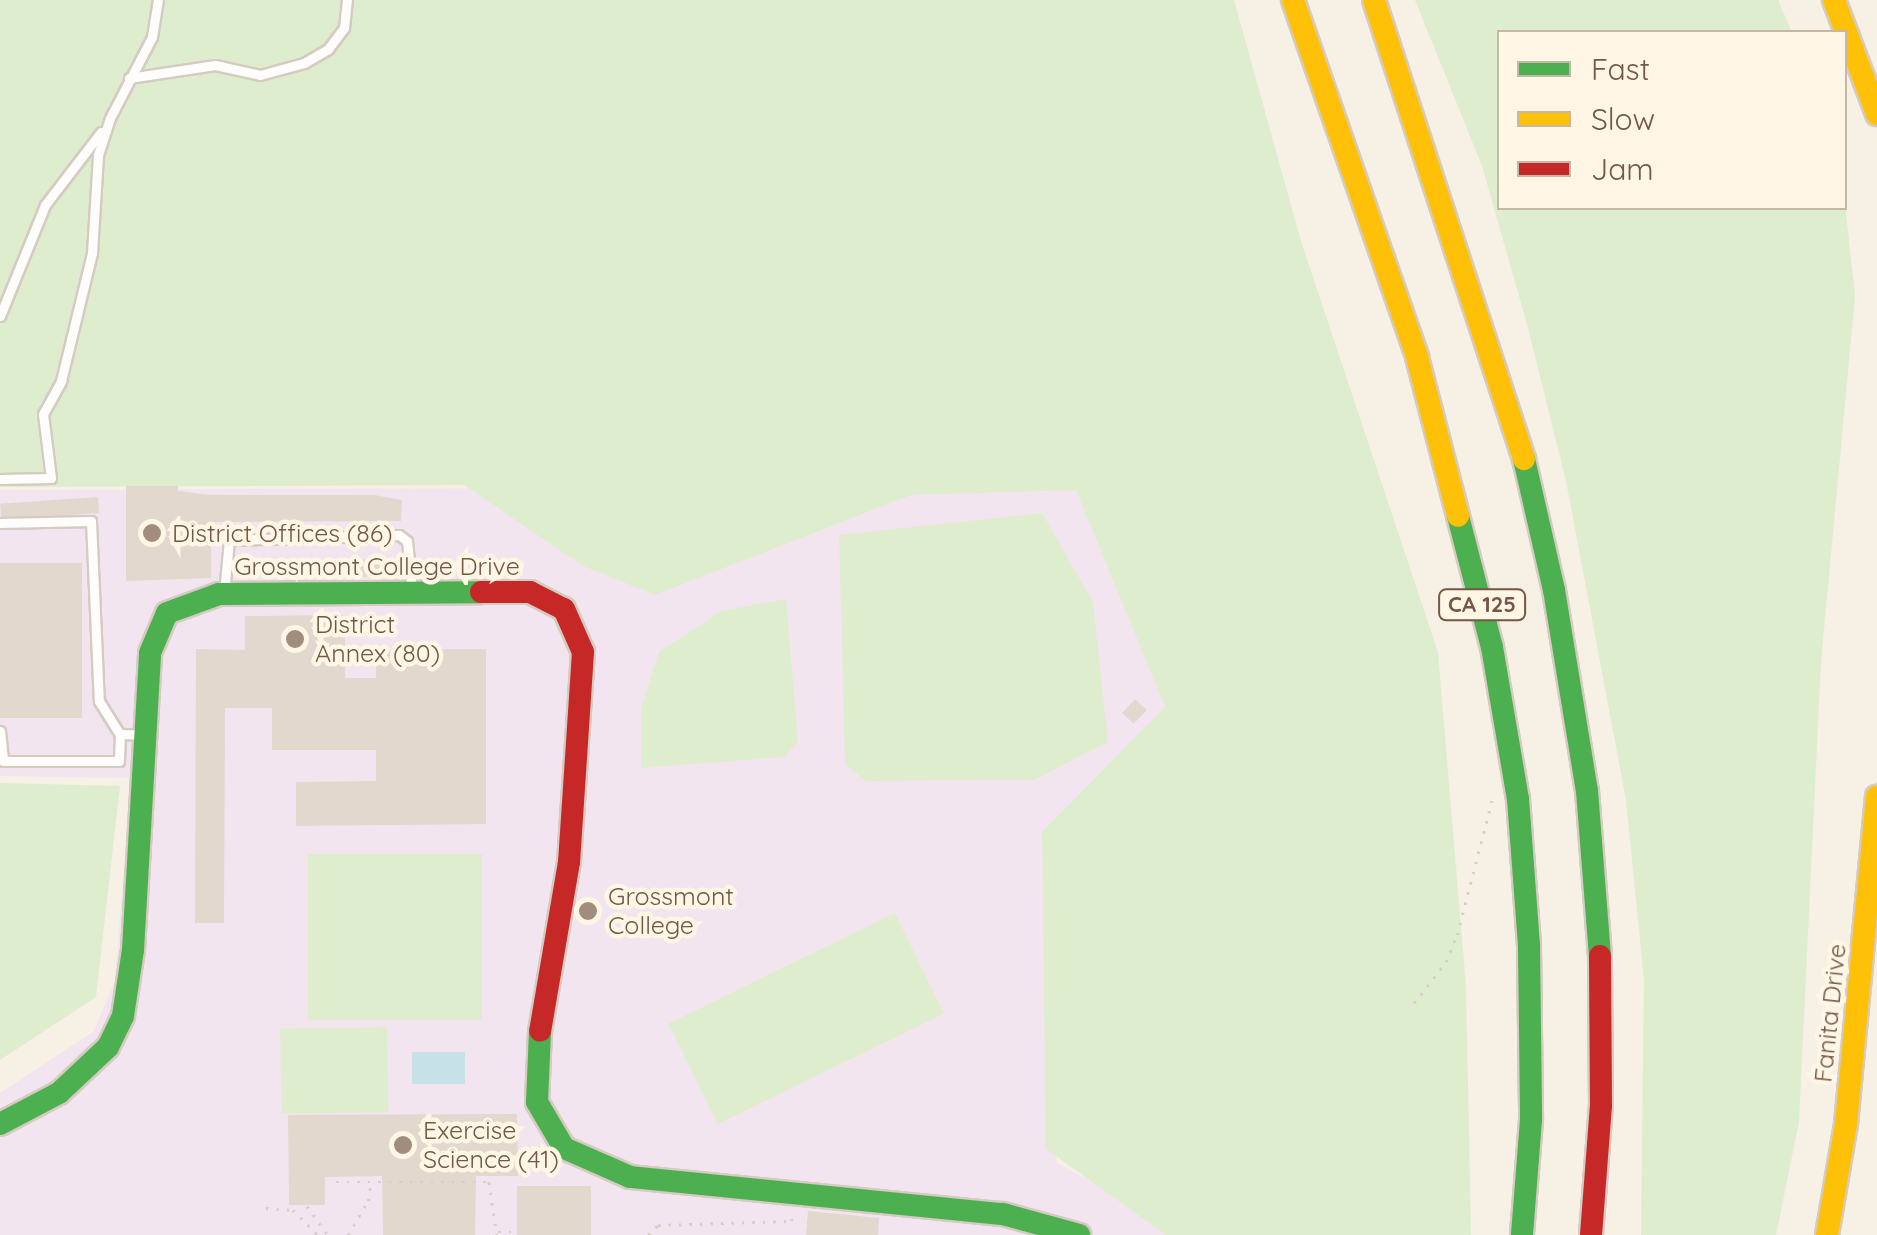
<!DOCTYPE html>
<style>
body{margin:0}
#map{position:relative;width:1877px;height:1235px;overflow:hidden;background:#f6f0e5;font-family:Quicksand,sans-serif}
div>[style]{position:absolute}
.education>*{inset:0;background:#f2e5f0}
.green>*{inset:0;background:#dfedcf;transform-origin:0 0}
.water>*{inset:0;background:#c7e2e6;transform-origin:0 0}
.building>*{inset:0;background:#e2d8cd;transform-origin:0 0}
.path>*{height:2.5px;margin-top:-1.25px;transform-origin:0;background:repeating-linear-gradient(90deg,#d7cfc8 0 2.5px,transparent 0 10.5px)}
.roads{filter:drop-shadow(2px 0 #d5cbc1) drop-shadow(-2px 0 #d5cbc1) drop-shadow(0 2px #d5cbc1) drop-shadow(0 -2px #d5cbc1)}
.lane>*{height:9px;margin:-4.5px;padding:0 4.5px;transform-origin:4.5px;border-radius:4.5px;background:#fefdfb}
.fast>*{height:22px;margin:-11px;padding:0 11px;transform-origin:11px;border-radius:11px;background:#4caf50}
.slow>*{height:22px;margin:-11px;padding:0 11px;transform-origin:11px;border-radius:11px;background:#ffc107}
.jam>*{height:22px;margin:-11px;padding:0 11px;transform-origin:11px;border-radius:11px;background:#c62828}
.dots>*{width:28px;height:28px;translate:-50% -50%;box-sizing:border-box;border:5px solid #fff6e5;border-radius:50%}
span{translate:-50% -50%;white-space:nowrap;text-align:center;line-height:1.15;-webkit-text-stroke:9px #fff6e5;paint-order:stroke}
.shield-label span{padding:2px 8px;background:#fff6e5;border:2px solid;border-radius:8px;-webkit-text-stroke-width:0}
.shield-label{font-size:22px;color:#735846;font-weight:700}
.poi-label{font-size:25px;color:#735846}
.left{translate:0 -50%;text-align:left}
.street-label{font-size:25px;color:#735846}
.legend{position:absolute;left:1497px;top:30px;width:350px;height:180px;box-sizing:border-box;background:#fff6e5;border:2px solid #c7b7a5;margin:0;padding:12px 18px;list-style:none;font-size:30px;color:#735846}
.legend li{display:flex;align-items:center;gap:20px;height:50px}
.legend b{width:50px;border:2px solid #c7b7a5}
</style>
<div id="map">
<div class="education">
<div style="clip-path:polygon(1102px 486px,1165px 707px,1056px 842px,1057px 1163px,1193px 1235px,0 1235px,0 1093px,93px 1032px,115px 981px,131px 778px,0 776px,0 490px)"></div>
</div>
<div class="green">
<div style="clip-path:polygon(0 0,1234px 0,1301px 241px,1438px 652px,1466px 985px,1471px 1235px,1166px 1235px,1046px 1149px,1042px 832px,1165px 707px,1076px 490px,911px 495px,655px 595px,583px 566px,464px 485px,0 487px)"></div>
<div style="clip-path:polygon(1415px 0,1778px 0,1792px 32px,1500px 32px,1500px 208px,1845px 203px,1855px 296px,1821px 662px,1799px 1122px,1776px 1235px,1641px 1235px,1644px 980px,1626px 800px,1566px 481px,1528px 328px,1482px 166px)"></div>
<div style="clip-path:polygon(1042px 513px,1093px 602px,1108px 742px,1034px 780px,866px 781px,845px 764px,839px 535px)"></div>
<div style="clip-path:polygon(786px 599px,798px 742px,784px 757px,641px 768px,641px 708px,659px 652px,721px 611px)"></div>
<div style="clip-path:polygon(0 783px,120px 786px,96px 997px,0 1060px)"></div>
<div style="left:482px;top:854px;width:166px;height:174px;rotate:90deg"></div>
<div style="left:895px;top:913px;width:112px;height:252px;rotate:64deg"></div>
<div style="left:387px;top:1027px;width:85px;height:107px;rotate:89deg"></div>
</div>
<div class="water">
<div style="left:465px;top:1052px;width:32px;height:53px;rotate:90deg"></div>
</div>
<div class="building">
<div style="clip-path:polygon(126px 486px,178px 486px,178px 491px,210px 495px,374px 495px,402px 500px,401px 521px,211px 522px,211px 578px,126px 581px)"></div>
<div style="left:98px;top:497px;width:16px;height:98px;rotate:86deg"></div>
<div style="left:383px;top:558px;width:18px;height:45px;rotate:87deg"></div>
<div style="left:0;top:563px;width:82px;height:155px"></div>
<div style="clip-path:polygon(345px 615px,345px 678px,376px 678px,376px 649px,486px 649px,486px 824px,296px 826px,296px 782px,376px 781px,376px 750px,272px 750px,272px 708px,225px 708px,224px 923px,195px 923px,196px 649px,245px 650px,245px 616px)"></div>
<div style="left:1135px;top:699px;width:16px;height:19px;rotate:43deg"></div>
<div style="clip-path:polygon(517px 1114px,518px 1176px,476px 1176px,475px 1235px,383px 1235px,382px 1176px,325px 1177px,325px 1205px,289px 1205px,288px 1115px)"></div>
<div style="left:591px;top:1186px;width:49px;height:74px;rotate:90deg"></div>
<div style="clip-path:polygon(808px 1211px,879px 1218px,878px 1235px,806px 1235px)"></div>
</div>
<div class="path">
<div style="left:1414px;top:1003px;width:52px;rotate:-52deg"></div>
<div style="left:1446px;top:962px;width:29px;rotate:-68deg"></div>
<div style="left:1457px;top:935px;width:144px;rotate:-75.5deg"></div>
<div style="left:336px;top:1182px;width:153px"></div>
<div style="left:489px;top:1182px;width:54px;rotate:81.4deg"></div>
<div style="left:307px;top:1206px;width:36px;rotate:54deg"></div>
<div style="left:266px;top:1208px;width:27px;rotate:4deg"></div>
<div style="left:293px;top:1210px;width:35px;rotate:45deg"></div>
<div style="left:498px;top:1232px;width:17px"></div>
<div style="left:348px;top:1235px;width:39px;rotate:-60deg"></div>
<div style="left:368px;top:1201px;width:19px;rotate:-81deg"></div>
<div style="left:648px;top:1235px;width:14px;rotate:-45deg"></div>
<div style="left:658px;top:1225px;width:133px;rotate:-1.7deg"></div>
<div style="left:791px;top:1221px;width:8px;rotate:-76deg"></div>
</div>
<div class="roads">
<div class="lane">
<div style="left:129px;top:78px;width:87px;rotate:-8.6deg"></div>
<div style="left:215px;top:65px;width:46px;rotate:12.5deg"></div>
<div style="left:260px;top:75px;width:46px;rotate:-15.3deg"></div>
<div style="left:304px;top:63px;width:28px;rotate:-30deg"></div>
<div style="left:328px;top:49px;width:26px;rotate:-53deg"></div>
<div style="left:344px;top:28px;width:28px;rotate:-84deg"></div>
<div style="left:0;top:316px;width:120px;rotate:-67.9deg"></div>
<div style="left:45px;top:205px;width:92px;rotate:-52.5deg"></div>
<div style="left:0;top:479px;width:51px;rotate:-1.1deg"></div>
<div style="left:51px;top:478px;width:64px;rotate:-97.1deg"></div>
<div style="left:43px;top:414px;width:38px;rotate:-61deg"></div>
<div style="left:61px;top:381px;width:132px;rotate:-76.4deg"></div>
<div style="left:92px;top:253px;width:98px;rotate:-86.5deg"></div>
<div style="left:98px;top:155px;width:39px;rotate:-72deg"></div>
<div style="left:110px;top:118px;width:91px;rotate:-62.6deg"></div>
<div style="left:152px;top:37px;width:37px;rotate:-81deg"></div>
<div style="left:0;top:523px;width:91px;rotate:-1.3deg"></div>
<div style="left:91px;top:521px;width:180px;rotate:87.5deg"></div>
<div style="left:99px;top:701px;width:39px;rotate:58deg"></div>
<div style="left:120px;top:734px;width:23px;rotate:2deg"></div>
<div style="left:224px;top:593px;width:53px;rotate:-84.6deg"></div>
<div style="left:229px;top:540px;width:170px;rotate:-1.7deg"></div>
<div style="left:399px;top:535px;width:10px;rotate:37deg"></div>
<div style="left:407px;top:541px;width:49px;rotate:84.2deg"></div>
<div style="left:0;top:731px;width:30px;rotate:84deg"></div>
<div style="left:3px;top:761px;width:116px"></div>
<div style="left:119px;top:761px;width:27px;rotate:-88deg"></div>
</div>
<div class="fast">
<div style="left:1524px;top:459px;width:134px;rotate:77.1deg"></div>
<div style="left:1554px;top:590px;width:204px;rotate:80.7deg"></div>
<div style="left:1587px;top:791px;width:166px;rotate:85.5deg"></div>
<div style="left:1458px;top:516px;width:135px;rotate:75.5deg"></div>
<div style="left:1492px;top:647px;width:154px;rotate:80.3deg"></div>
<div style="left:1518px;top:799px;width:148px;rotate:85.7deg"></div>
<div style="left:1529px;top:947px;width:173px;rotate:89.3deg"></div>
<div style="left:1531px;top:1120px;width:115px;rotate:94.5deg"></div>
<div style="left:540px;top:1031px;width:71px;rotate:92.4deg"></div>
<div style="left:537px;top:1102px;width:53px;rotate:59.6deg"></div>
<div style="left:564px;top:1148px;width:72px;rotate:23.7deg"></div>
<div style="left:630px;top:1177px;width:375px;rotate:5.7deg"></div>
<div style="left:1003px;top:1214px;width:79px;rotate:15.4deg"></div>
<div style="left:0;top:1124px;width:67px;rotate:-27.7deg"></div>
<div style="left:59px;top:1093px;width:67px;rotate:-43.2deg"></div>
<div style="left:108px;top:1047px;width:34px;rotate:-64deg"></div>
<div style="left:123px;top:1016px;width:67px;rotate:-81.4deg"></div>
<div style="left:133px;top:950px;width:297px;rotate:-86.7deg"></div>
<div style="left:150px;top:653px;width:43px;rotate:-67deg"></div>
<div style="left:167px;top:613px;width:55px;rotate:-20.1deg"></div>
<div style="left:219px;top:594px;width:262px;rotate:-0.4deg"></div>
</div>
<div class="slow">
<div style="left:1293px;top:0;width:378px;rotate:70.8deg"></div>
<div style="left:1417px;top:357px;width:164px;rotate:75.5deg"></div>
<div style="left:1374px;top:0;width:483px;rotate:71.9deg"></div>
<div style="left:1834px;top:0;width:122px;rotate:69.3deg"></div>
<div style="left:1827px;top:1235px;width:113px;rotate:-80.3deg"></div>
<div style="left:1846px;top:1124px;width:329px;rotate:-84.6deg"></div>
</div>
<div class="jam">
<div style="left:481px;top:592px;width:49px"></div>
<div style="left:530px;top:592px;width:38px;rotate:27deg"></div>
<div style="left:564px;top:609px;width:47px;rotate:66.2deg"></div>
<div style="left:583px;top:652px;width:210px;rotate:93.8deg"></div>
<div style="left:569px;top:862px;width:171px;rotate:99.7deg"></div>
<div style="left:1591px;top:1235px;width:129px;rotate:-85.6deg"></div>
<div style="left:1601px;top:1106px;width:150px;rotate:-90.4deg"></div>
</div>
</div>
<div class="dots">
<div style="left:152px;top:533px;background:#a18d7e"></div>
<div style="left:295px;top:639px;background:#a18d7e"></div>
<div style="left:588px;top:911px;background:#a18d7e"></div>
<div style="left:403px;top:1145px;background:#a18d7e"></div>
</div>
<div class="shield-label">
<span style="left:1482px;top:605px">CA 125</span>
</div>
<div class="poi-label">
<span class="left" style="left:172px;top:533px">District Offices (86)</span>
<span class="left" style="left:315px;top:639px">District<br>Annex (80)</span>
<span class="left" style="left:608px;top:911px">Grossmont<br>College</span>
<span class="left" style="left:423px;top:1145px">Exercise<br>Science (41)</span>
</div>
<div class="street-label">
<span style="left:377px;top:566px">Grossmont College Drive</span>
<span style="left:1830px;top:1013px;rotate:-84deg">Fanita Drive</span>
</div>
<ul class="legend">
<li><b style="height:12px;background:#4caf50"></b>Fast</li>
<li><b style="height:12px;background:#ffc107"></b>Slow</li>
<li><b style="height:12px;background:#c62828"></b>Jam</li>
</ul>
</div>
